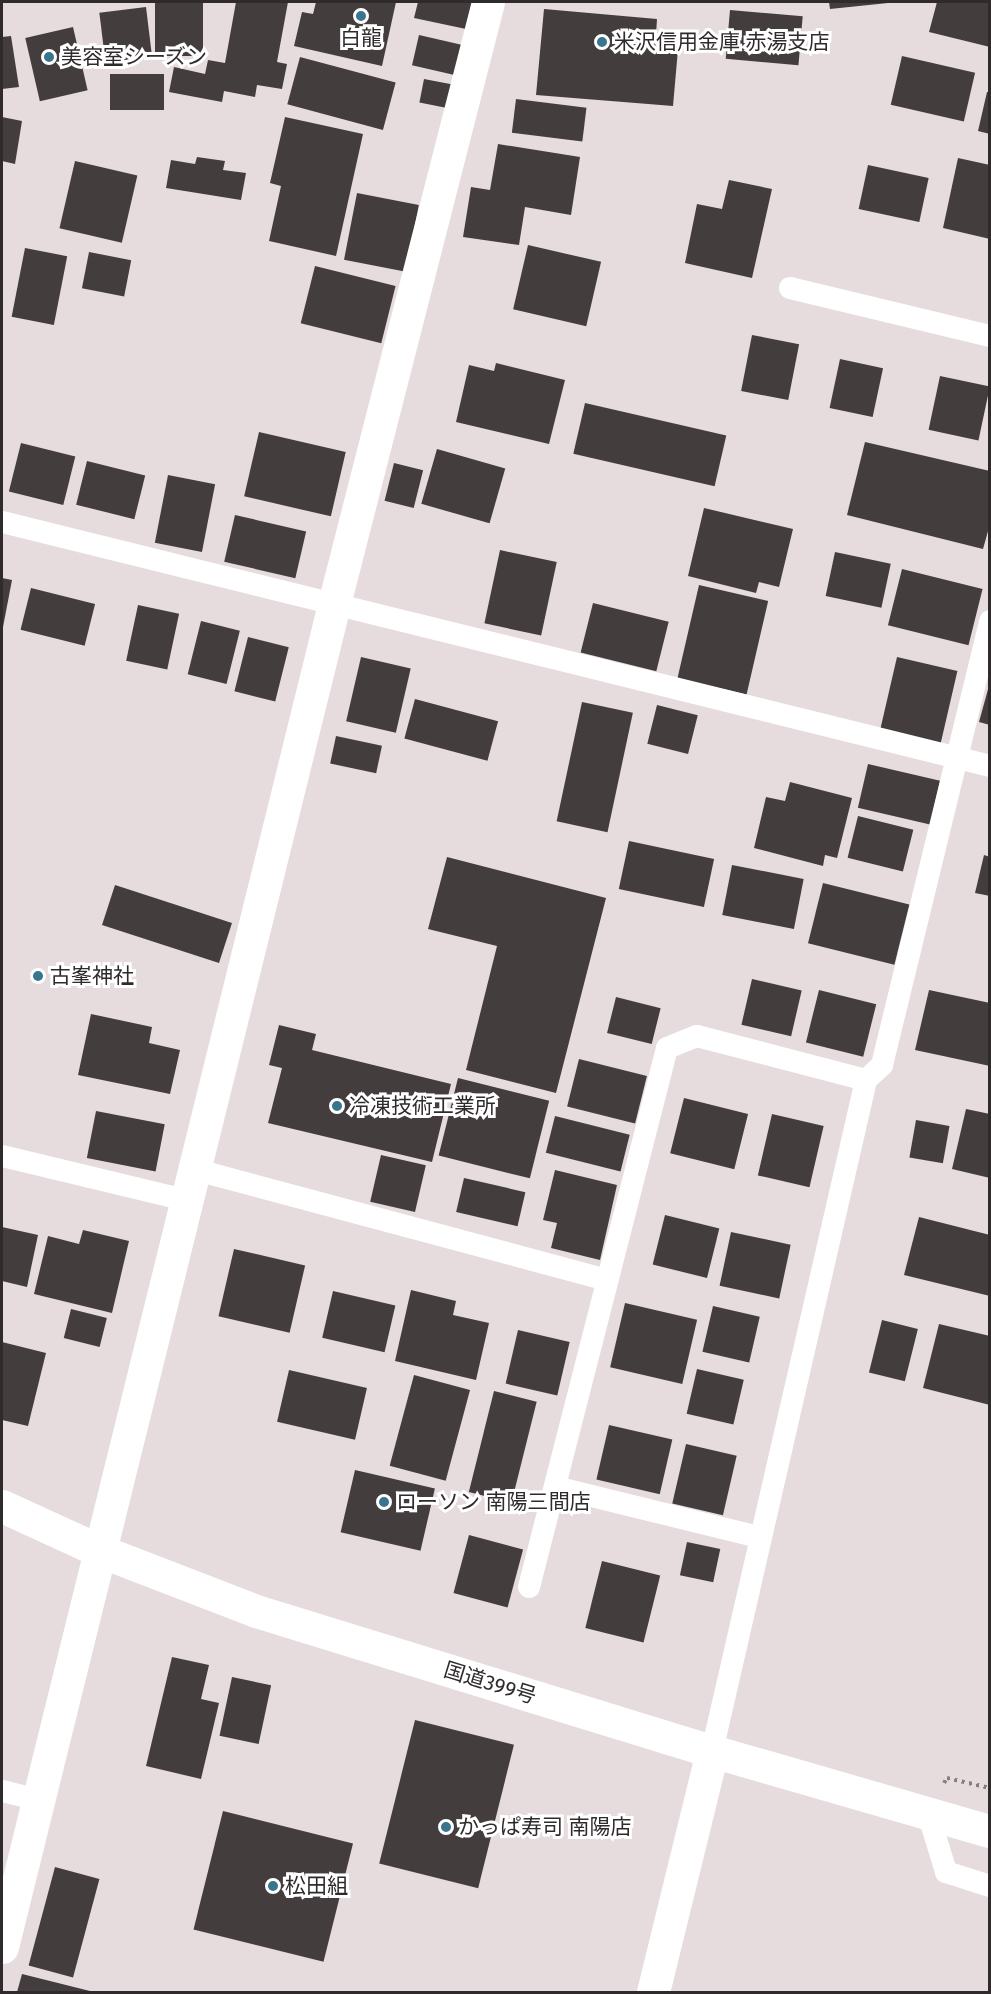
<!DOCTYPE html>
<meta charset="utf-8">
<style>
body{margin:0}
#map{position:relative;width:991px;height:1994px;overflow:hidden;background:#e6dcdd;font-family:"Fira Sans","Noto Sans JP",sans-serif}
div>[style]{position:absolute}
.building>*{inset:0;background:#443d3e;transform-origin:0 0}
.path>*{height:4px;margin-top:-2px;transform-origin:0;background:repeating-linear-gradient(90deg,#867f80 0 3px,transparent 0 7.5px)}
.lane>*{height:22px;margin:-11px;padding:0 11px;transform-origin:11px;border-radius:11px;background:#fff}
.street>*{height:33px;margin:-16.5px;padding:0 16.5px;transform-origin:16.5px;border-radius:16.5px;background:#fff}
.secondary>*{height:33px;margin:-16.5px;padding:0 16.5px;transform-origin:16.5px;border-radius:16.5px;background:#fff}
.highway>*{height:33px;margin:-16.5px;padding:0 16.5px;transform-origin:16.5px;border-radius:16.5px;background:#fff}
.dots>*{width:16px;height:16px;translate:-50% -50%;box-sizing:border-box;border:3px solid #fff;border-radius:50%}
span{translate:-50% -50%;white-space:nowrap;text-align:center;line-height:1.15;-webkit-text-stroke:6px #fff;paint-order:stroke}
.poi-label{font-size:21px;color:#2f2b2c}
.left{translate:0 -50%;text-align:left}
.street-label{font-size:21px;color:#2f2b2c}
.frame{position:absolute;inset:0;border:3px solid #2f2b2c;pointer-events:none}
</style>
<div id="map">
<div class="building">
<div style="left:155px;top:2px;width:48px;height:54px"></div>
<div style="clip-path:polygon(236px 2px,288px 2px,277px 62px,287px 64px,282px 89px,257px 85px,255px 97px,224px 91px,222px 102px,169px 92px,174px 67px,205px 74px,208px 60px,225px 63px)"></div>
<div style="clip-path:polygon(316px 2px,396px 2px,382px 66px,294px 46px,302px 12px,313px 14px)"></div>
<div style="clip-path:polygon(418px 2px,472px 2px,466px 29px,414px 18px)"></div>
<div style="clip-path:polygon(829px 2px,888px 2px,888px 3px,830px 9px)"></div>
<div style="clip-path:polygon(937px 2px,990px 2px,990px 47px,929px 32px)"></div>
<div style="left:146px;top:7px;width:50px;height:47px;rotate:83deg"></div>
<div style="clip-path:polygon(544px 9px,657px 19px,656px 35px,679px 38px,673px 106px,536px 95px)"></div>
<div style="left:730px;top:10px;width:73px;height:49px;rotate:5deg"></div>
<div style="left:73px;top:27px;width:65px;height:49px;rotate:77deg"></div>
<div style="left:419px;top:35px;width:48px;height:31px;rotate:13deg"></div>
<div style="clip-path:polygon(11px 36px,19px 87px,2px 89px,2px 37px)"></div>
<div style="left:902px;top:56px;width:75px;height:50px;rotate:13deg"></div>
<div style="left:300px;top:57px;width:99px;height:49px;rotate:15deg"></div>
<div style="left:110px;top:74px;width:54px;height:36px"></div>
<div style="left:424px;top:79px;width:32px;height:24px;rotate:11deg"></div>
<div style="clip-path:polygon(987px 92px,990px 92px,990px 134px,978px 131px)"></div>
<div style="left:516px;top:99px;width:71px;height:34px;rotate:7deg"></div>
<div style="clip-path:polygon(2px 117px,22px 121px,15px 164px,2px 161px)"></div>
<div style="clip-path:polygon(285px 117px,363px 134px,336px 256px,269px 241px,281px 186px,270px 183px)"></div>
<div style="clip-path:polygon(498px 144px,580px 157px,571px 215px,525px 207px,519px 245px,463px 237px,471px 187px,490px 190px)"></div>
<div style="clip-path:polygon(197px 157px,225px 161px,223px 170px,246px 173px,241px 200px,166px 188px,171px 160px,195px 164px)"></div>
<div style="clip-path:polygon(958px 158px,990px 165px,990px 239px,943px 228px)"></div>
<div style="left:75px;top:161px;width:64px;height:69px;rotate:13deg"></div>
<div style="left:868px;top:165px;width:62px;height:45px;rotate:12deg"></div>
<div style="clip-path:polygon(729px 180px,772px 189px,752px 278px,685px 263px,697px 204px,722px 209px)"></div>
<div style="left:357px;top:193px;width:63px;height:68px;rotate:11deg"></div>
<div style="left:528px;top:245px;width:75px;height:66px;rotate:13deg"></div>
<div style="left:25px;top:248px;width:43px;height:70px;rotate:11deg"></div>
<div style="left:89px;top:252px;width:43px;height:37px;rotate:11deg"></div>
<div style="left:315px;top:266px;width:83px;height:59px;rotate:14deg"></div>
<div style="left:752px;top:335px;width:48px;height:57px;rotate:11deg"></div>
<div style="left:840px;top:359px;width:44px;height:50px;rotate:12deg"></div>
<div style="clip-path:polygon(496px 363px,565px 380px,549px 444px,456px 422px,469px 365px,494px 371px)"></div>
<div style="left:940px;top:376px;width:51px;height:55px;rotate:12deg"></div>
<div style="left:585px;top:403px;width:145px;height:52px;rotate:13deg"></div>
<div style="left:259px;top:432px;width:89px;height:66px;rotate:13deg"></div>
<div style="clip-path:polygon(865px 442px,990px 471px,990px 524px,983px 549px,847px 515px)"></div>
<div style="left:21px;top:443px;width:56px;height:50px;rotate:14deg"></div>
<div style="left:437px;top:449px;width:71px;height:57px;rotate:16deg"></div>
<div style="left:87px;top:461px;width:60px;height:45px;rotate:14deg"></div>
<div style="left:394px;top:463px;width:30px;height:39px;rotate:14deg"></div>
<div style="left:168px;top:475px;width:48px;height:69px;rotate:11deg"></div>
<div style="clip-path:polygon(704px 508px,793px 529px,779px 587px,759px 582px,756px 593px,688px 576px)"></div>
<div style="left:235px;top:515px;width:73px;height:48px;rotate:13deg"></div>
<div style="left:500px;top:550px;width:58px;height:75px;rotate:12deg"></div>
<div style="left:835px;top:552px;width:57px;height:45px;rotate:12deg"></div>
<div style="left:902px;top:569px;width:83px;height:58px;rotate:14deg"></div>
<div style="clip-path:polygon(2px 578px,12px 580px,3px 627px,2px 627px)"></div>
<div style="left:699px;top:585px;width:71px;height:96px;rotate:13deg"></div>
<div style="left:31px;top:588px;width:66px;height:43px;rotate:14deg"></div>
<div style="left:593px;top:603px;width:78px;height:51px;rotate:14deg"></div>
<div style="left:138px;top:605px;width:42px;height:57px;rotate:12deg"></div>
<div style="left:201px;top:621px;width:40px;height:55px;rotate:14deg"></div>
<div style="left:248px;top:637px;width:42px;height:56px;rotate:14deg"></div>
<div style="left:361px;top:657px;width:51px;height:66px;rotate:13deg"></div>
<div style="left:897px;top:657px;width:62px;height:74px;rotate:13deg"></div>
<div style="clip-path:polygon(990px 682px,990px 725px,979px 722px)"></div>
<div style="left:415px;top:699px;width:86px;height:41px;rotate:15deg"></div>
<div style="left:582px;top:702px;width:52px;height:122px;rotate:12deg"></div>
<div style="left:657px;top:705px;width:42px;height:40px;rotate:14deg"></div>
<div style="left:336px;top:736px;width:47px;height:28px;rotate:12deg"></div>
<div style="left:868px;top:764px;width:74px;height:45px;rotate:13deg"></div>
<div style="clip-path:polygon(790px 782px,852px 798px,837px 858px,825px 855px,823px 866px,754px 848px,766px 797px,785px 801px)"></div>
<div style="left:858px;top:816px;width:57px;height:43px;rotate:14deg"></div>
<div style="left:629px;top:841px;width:87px;height:49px;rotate:12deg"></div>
<div style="clip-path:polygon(984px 855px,990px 857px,990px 896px,975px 893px)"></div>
<div style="clip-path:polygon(447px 857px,606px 898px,556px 1093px,466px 1070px,497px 946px,428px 929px)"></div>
<div style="left:732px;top:865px;width:73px;height:51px;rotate:11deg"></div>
<div style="left:823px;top:883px;width:89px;height:62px;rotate:14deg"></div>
<div style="left:115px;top:885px;width:123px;height:42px;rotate:18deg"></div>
<div style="left:752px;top:979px;width:51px;height:47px;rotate:13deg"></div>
<div style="left:819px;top:990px;width:59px;height:54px;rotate:14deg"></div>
<div style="clip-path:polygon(929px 990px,990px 1003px,990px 1066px,915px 1050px)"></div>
<div style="left:616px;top:997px;width:46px;height:37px;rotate:14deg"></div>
<div style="clip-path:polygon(91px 1014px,152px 1027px,149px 1043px,180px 1050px,170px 1094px,78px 1075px)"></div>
<div style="clip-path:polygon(279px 1025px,316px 1034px,312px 1050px,451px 1084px,432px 1162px,268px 1123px,282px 1068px,269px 1065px)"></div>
<div style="left:579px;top:1059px;width:70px;height:49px;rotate:14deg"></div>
<div style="left:458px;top:1078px;width:94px;height:80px;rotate:14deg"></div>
<div style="left:684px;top:1098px;width:66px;height:57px;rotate:14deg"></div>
<div style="clip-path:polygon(966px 1109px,990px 1114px,990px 1178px,952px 1169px)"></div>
<div style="left:96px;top:1111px;width:70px;height:48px;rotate:11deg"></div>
<div style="left:772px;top:1114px;width:53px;height:63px;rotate:13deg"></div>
<div style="left:555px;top:1116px;width:77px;height:38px;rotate:14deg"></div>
<div style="left:916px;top:1120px;width:34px;height:38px;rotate:10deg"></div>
<div style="left:381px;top:1155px;width:46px;height:48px;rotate:13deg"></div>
<div style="clip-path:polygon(555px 1170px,617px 1185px,600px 1260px,551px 1248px,557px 1223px,543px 1220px)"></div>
<div style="left:464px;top:1178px;width:63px;height:35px;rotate:13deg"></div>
<div style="left:665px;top:1215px;width:56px;height:51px;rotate:14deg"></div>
<div style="clip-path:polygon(919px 1217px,990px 1235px,990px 1296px,904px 1275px)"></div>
<div style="clip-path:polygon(2px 1227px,38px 1235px,27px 1287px,2px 1281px)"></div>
<div style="clip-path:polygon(83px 1230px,129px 1241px,112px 1313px,34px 1294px,48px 1236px,79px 1244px)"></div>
<div style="left:731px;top:1232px;width:61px;height:55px;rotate:12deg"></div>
<div style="left:234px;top:1249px;width:73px;height:69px;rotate:13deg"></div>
<div style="clip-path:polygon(411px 1290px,456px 1301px,453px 1315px,489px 1323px,476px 1380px,395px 1361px)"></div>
<div style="left:333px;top:1291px;width:64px;height:48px;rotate:13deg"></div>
<div style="left:625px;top:1303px;width:74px;height:66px;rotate:13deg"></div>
<div style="left:713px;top:1306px;width:48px;height:47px;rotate:13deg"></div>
<div style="left:71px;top:1309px;width:37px;height:30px;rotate:14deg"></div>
<div style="left:882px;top:1320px;width:37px;height:54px;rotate:14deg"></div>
<div style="clip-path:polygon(939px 1324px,990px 1336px,990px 1405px,923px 1388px)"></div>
<div style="left:518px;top:1330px;width:53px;height:55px;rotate:13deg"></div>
<div style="clip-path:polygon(2px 1342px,46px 1353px,28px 1426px,2px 1420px)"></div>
<div style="left:697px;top:1369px;width:48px;height:46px;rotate:13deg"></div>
<div style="left:289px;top:1370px;width:80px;height:53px;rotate:13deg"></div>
<div style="left:414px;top:1375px;width:58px;height:94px;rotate:15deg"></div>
<div style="left:494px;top:1391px;width:44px;height:104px;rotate:14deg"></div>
<div style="left:609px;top:1425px;width:65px;height:56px;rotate:13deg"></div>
<div style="left:686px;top:1444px;width:52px;height:61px;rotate:13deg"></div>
<div style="left:355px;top:1470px;width:82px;height:64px;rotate:13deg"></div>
<div style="left:469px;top:1535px;width:56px;height:60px;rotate:15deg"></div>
<div style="left:687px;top:1542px;width:34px;height:34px;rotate:12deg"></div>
<div style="left:602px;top:1561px;width:60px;height:69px;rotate:14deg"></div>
<div style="clip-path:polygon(172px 1657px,209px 1665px,201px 1699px,219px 1703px,201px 1779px,146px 1766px)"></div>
<div style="left:232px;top:1677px;width:40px;height:60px;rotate:12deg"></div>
<div style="left:415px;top:1720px;width:102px;height:148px;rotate:14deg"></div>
<div style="left:223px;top:1811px;width:134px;height:122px;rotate:14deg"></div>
<div style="left:55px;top:1867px;width:46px;height:102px;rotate:15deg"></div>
<div style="clip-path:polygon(22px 1974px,94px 1992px,17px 1992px)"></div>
</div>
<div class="path">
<div style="left:944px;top:1783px;width:6px;rotate:-59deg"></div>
<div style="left:947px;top:1778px;width:44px;rotate:13.1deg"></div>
</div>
<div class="lane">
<div style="left:790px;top:288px;width:206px;rotate:13.5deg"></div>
<div style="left:2px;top:522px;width:1018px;rotate:13.87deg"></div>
<div style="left:2px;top:1156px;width:188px;rotate:13.5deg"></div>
<div style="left:193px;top:1169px;width:429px;rotate:15deg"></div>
<div style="left:555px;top:1487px;width:210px;rotate:13.8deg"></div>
<div style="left:529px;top:1587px;width:556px;rotate:-75.64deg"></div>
<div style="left:667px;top:1048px;width:32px;rotate:-22deg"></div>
<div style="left:697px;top:1036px;width:175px;rotate:14.6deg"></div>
<div style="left:712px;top:1751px;width:688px;rotate:-77.07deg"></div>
<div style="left:866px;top:1080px;width:22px;rotate:-43deg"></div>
<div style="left:882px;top:1065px;width:457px;rotate:-76.3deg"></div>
<div style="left:2px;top:1791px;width:38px;rotate:14deg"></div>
<div style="left:928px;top:1813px;width:62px;rotate:73deg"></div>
<div style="left:946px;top:1872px;width:46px;rotate:17.7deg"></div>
</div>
<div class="street">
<div style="left:2px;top:1947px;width:1383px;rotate:-76.11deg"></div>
<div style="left:334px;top:604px;width:621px;rotate:-75.65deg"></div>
</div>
<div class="secondary">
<div style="left:653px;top:1992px;width:248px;rotate:-76.2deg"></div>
</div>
<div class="highway">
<div style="left:2px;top:1506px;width:106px;rotate:24.6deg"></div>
<div style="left:98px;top:1550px;width:169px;rotate:21.1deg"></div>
<div style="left:256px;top:1611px;width:477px;rotate:17.1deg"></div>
<div style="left:712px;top:1751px;width:289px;rotate:16.1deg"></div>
</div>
<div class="dots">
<div style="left:361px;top:16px;background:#3a758e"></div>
<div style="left:602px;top:42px;background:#3a758e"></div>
<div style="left:49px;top:57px;background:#3a758e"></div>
<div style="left:38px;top:976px;background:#3a758e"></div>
<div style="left:337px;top:1106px;background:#3a758e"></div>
<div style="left:384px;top:1502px;background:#3a758e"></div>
<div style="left:446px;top:1827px;background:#3a758e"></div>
<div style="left:273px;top:1886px;background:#3a758e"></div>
</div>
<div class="poi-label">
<span style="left:361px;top:38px">白龍</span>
<span class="left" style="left:614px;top:42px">米沢信用金庫 赤湯支店</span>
<span class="left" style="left:61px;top:57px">美容室シーズン</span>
<span class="left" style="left:50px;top:976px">古峯神社</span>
<span class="left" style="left:349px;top:1106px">冷凍技術工業所</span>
<span class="left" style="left:396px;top:1502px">ローソン 南陽三間店</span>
<span class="left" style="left:458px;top:1827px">かっぱ寿司 南陽店</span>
<span class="left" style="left:285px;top:1886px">松田組</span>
</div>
<div class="street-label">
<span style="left:490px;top:1683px;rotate:17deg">国道399号</span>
</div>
<div class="frame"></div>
</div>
